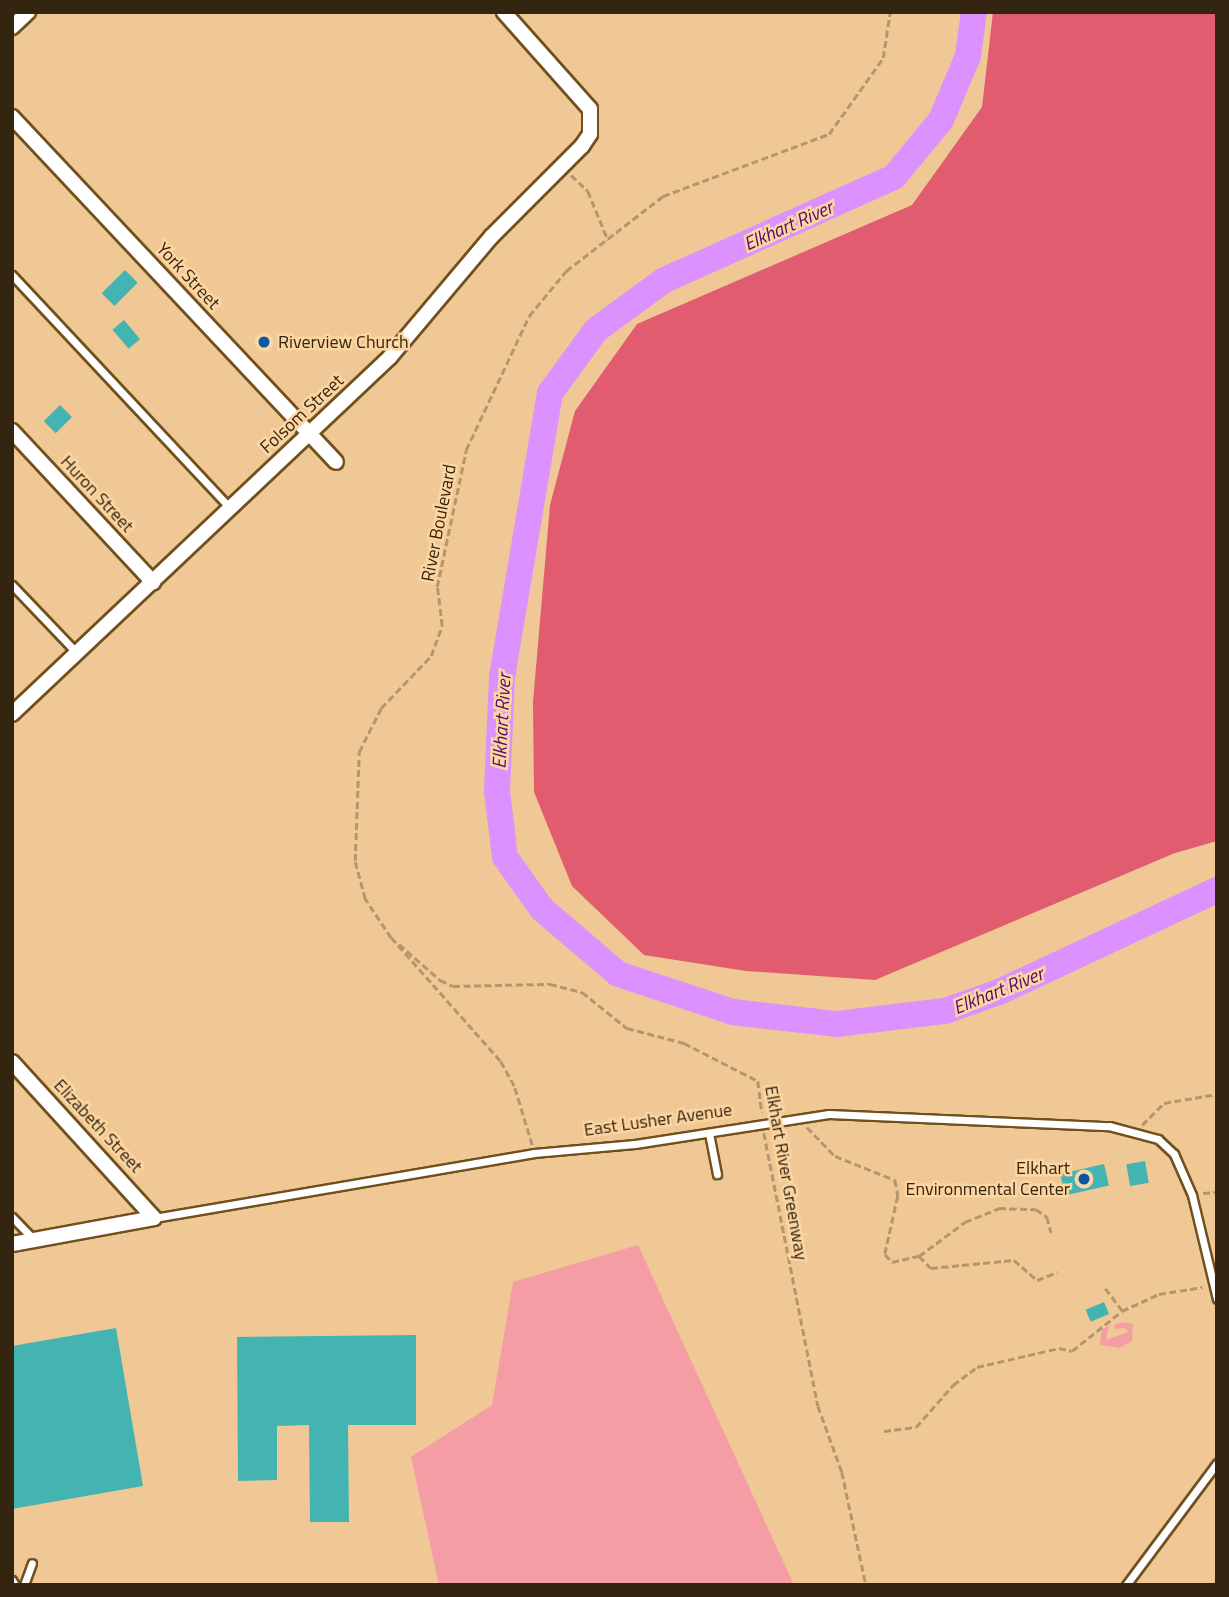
<!DOCTYPE html>
<style>
body{margin:0}
#map{position:relative;width:1229px;height:1597px;overflow:hidden;background:#efc895;font-family:"Titillium Web",sans-serif}
div>[style]{position:absolute}
.green>*{inset:0;background:#f49da4}
.forest>*{inset:0;background:#e15c6e}
.river>*{height:26px;margin:-13px;padding:0 13px;transform-origin:13px;border-radius:13px;background:#dc92fe}
.building>*{inset:0;background:#44b4b3;transform-origin:0 0}
.path>*{height:2.5px;margin-top:-1.25px;transform-origin:0;background:repeating-linear-gradient(90deg,#b5966c 0 7px,transparent 0 10.5px)}
.roads{filter:drop-shadow(2px 0 #71501d) drop-shadow(-2px 0 #71501d) drop-shadow(0 2px #71501d) drop-shadow(0 -2px #71501d)}
.lane>*{height:7px;margin:-3.5px;padding:0 3.5px;transform-origin:3.5px;border-radius:3.5px;background:#fff}
.street>*{height:14px;margin:-7px;padding:0 7px;transform-origin:7px;border-radius:7px;background:#fff}
.dots>*{width:19px;height:19px;translate:-50% -50%;box-sizing:border-box;border:4px solid #fcd5a1;border-radius:50%}
span{translate:-50% -50%;white-space:nowrap;text-align:center;line-height:1.15;-webkit-text-stroke:5px #fcd5a1;paint-order:stroke}
.street-label{font-size:18px;color:#342511}
.poi-label{font-size:18px;color:#342511}
.left{translate:0 -50%;text-align:left}
.right{translate:-100% -50%;text-align:right}
.water-label{font-size:19px;color:#540a6e;font-style:italic}
.frame{position:absolute;inset:0;border:14px solid #342511;pointer-events:none}
</style>
<div id="map">
<div class="green">
<div style="clip-path:polygon(638px 1245px,794px 1585px,439px 1585px,411px 1457px,492px 1405px,513px 1282px)"></div>
<div style="clip-path:polygon(1123px 1322px,1133px 1324px,1132px 1341px,1119px 1348px,1100px 1345px,1102px 1329px,1109px 1326px,1106px 1340px,1128px 1332px,1125px 1328px,1115px 1329px,1114px 1325px)"></div>
</div>
<div class="forest">
<div style="clip-path:polygon(993px 12px,1217px 12px,1217px 841px,1175px 853px,875px 980px,746px 971px,644px 955px,572px 886px,534px 792px,533px 702px,550px 505px,575px 411px,637px 324px,912px 205px,982px 107px)"></div>
</div>
<div class="river">
<div style="left:974px;top:12px;width:44px;rotate:97.8deg"></div>
<div style="left:968px;top:56px;width:69px;rotate:112.9deg"></div>
<div style="left:941px;top:120px;width:74px;rotate:129.5deg"></div>
<div style="left:894px;top:177px;width:253px;rotate:155.8deg"></div>
<div style="left:663px;top:281px;width:83px;rotate:143.8deg"></div>
<div style="left:596px;top:330px;width:78px;rotate:126.1deg"></div>
<div style="left:550px;top:393px;width:288px;rotate:99.6deg"></div>
<div style="left:502px;top:677px;width:114px;rotate:92.5deg"></div>
<div style="left:497px;top:791px;width:66px;rotate:83.1deg"></div>
<div style="left:505px;top:857px;width:64px;rotate:54.6deg"></div>
<div style="left:542px;top:909px;width:100px;rotate:40.5deg"></div>
<div style="left:618px;top:974px;width:121px;rotate:18.3deg"></div>
<div style="left:733px;top:1012px;width:105px;rotate:6.6deg"></div>
<div style="left:837px;top:1024px;width:109px;rotate:-6.9deg"></div>
<div style="left:945px;top:1011px;width:57px;rotate:-19.4deg"></div>
<div style="left:999px;top:992px;width:241px;rotate:-25.1deg"></div>
</div>
<div class="building">
<div style="left:125px;top:270px;width:18px;height:33px;rotate:45deg"></div>
<div style="left:124px;top:320px;width:25px;height:15px;rotate:50deg"></div>
<div style="left:60px;top:405px;width:17px;height:23px;rotate:45deg"></div>
<div style="left:1145px;top:1161px;width:22px;height:19px;rotate:80deg"></div>
<div style="left:1104px;top:1164px;width:22px;height:45px;rotate:77deg"></div>
<div style="left:1104px;top:1302px;width:13px;height:20px;rotate:67deg"></div>
<div style="clip-path:polygon(116px 1328px,143px 1486px,12px 1509px,12px 1346px)"></div>
<div style="clip-path:polygon(416px 1335px,416px 1425px,348px 1425px,349px 1522px,310px 1522px,309px 1425px,277px 1426px,277px 1480px,238px 1481px,237px 1337px)"></div>
</div>
<div class="path">
<div style="left:571px;top:175px;width:23px;rotate:43deg"></div>
<div style="left:588px;top:191px;width:53px;rotate:67.8deg"></div>
<div style="left:399px;top:944px;width:55px;rotate:41.3deg"></div>
<div style="left:440px;top:980px;width:14px;rotate:25deg"></div>
<div style="left:453px;top:986px;width:97px;rotate:-1.2deg"></div>
<div style="left:550px;top:984px;width:33px;rotate:14deg"></div>
<div style="left:582px;top:992px;width:58px;rotate:38.7deg"></div>
<div style="left:627px;top:1028px;width:59px;rotate:14.7deg"></div>
<div style="left:684px;top:1043px;width:83px;rotate:27.2deg"></div>
<div style="left:758px;top:1081px;width:32px;rotate:83deg"></div>
<div style="left:1142px;top:1125px;width:31px;rotate:-45deg"></div>
<div style="left:1164px;top:1103px;width:54px;rotate:-9.6deg"></div>
<div style="left:807px;top:1127px;width:40px;rotate:46deg"></div>
<div style="left:835px;top:1156px;width:65px;rotate:21.8deg"></div>
<div style="left:895px;top:1180px;width:16px;rotate:79deg"></div>
<div style="left:898px;top:1196px;width:59px;rotate:102.6deg"></div>
<div style="left:885px;top:1254px;width:11px;rotate:49deg"></div>
<div style="left:892px;top:1262px;width:28px;rotate:-13deg"></div>
<div style="left:919px;top:1256px;width:57px;rotate:-36.5deg"></div>
<div style="left:965px;top:1222px;width:37px;rotate:-22deg"></div>
<div style="left:999px;top:1208px;width:37px;rotate:2deg"></div>
<div style="left:1036px;top:1209px;width:14px;rotate:36deg"></div>
<div style="left:1047px;top:1217px;width:16px;rotate:75deg"></div>
<div style="left:764px;top:1133px;width:278px;rotate:78.8deg"></div>
<div style="left:818px;top:1406px;width:70px;rotate:70deg"></div>
<div style="left:842px;top:1472px;width:116px;rotate:78deg"></div>
<div style="left:532px;top:1145px;width:62px;rotate:-107deg"></div>
<div style="left:514px;top:1086px;width:29px;rotate:-119deg"></div>
<div style="left:500px;top:1061px;width:164px;rotate:-131.5deg"></div>
<div style="left:391px;top:938px;width:47px;rotate:-123.7deg"></div>
<div style="left:365px;top:899px;width:39px;rotate:-105deg"></div>
<div style="left:355px;top:861px;width:109px;rotate:-87.9deg"></div>
<div style="left:359px;top:752px;width:49px;rotate:-63.4deg"></div>
<div style="left:381px;top:708px;width:72px;rotate:-46.1deg"></div>
<div style="left:431px;top:656px;width:32px;rotate:-70deg"></div>
<div style="left:442px;top:626px;width:39px;rotate:-97deg"></div>
<div style="left:437px;top:587px;width:140px;rotate:-78deg"></div>
<div style="left:466px;top:450px;width:148px;rotate:-64.8deg"></div>
<div style="left:529px;top:316px;width:58px;rotate:-50.6deg"></div>
<div style="left:566px;top:271px;width:123px;rotate:-37.7deg"></div>
<div style="left:663px;top:196px;width:177px;rotate:-20.5deg"></div>
<div style="left:829px;top:134px;width:93px;rotate:-54.6deg"></div>
<div style="left:883px;top:58px;width:47px;rotate:-81.3deg"></div>
<div style="left:1203px;top:1193px;width:14px;rotate:-4deg"></div>
<div style="left:919px;top:1256px;width:17px;rotate:45deg"></div>
<div style="left:931px;top:1268px;width:83px;rotate:-5.5deg"></div>
<div style="left:1014px;top:1260px;width:30px;rotate:41deg"></div>
<div style="left:1037px;top:1280px;width:22px;rotate:-21deg"></div>
<div style="left:1122px;top:1311px;width:41px;rotate:-24.7deg"></div>
<div style="left:1159px;top:1294px;width:44px;rotate:-9.2deg"></div>
<div style="left:884px;top:1431px;width:32px;rotate:-7deg"></div>
<div style="left:916px;top:1427px;width:56px;rotate:-48.6deg"></div>
<div style="left:953px;top:1385px;width:30px;rotate:-37deg"></div>
<div style="left:977px;top:1367px;width:84px;rotate:-13deg"></div>
<div style="left:1059px;top:1348px;width:13px;rotate:13deg"></div>
<div style="left:1072px;top:1351px;width:64px;rotate:-38.7deg"></div>
<div style="left:1122px;top:1311px;width:31px;rotate:-127deg"></div>
</div>
<div class="roads">
<div class="lane">
<div style="left:12px;top:275px;width:319px;rotate:46.9deg"></div>
<div style="left:12px;top:585px;width:94px;rotate:46.3deg"></div>
<div style="left:709px;top:1133px;width:42px;rotate:79deg"></div>
<div style="left:12px;top:1217px;width:32px;rotate:46deg"></div>
<div style="left:154px;top:1218px;width:386px;rotate:-9.7deg"></div>
<div style="left:534px;top:1153px;width:101px;rotate:-5.1deg"></div>
<div style="left:635px;top:1144px;width:196px;rotate:-8.8deg"></div>
<div style="left:829px;top:1114px;width:280px;rotate:2.5deg"></div>
<div style="left:1109px;top:1126px;width:51px;rotate:14.9deg"></div>
<div style="left:1158px;top:1139px;width:22px;rotate:43deg"></div>
<div style="left:1174px;top:1154px;width:45px;rotate:66.3deg"></div>
<div style="left:1192px;top:1195px;width:107px;rotate:76.5deg"></div>
<div style="left:12px;top:1580px;width:6px;rotate:59deg"></div>
<div style="left:24px;top:1585px;width:23px;rotate:-70deg"></div>
<div style="left:1126px;top:1585px;width:152px;rotate:-53.3deg"></div>
</div>
<div class="street">
<div style="left:12px;top:27px;width:22px;rotate:-43deg"></div>
<div style="left:12px;top:117px;width:473px;rotate:46.8deg"></div>
<div style="left:12px;top:431px;width:207px;rotate:47deg"></div>
<div style="left:12px;top:714px;width:520px;rotate:-43.36deg"></div>
<div style="left:390px;top:357px;width:157px;rotate:-49.9deg"></div>
<div style="left:491px;top:237px;width:129px;rotate:-45deg"></div>
<div style="left:582px;top:146px;width:14px;rotate:-56deg"></div>
<div style="left:590px;top:134px;width:25px;rotate:-90deg"></div>
<div style="left:590px;top:109px;width:130px;rotate:-131.6deg"></div>
<div style="left:12px;top:1062px;width:211px;rotate:47.7deg"></div>
<div style="left:154px;top:1218px;width:144px;rotate:169.6deg"></div>
</div>
</div>
<div class="dots">
<div style="left:264px;top:342px;background:#0957a6"></div>
<div style="left:1084px;top:1179px;background:#0957a6"></div>
</div>
<div class="street-label">
<span style="left:188px;top:276px;rotate:47deg">York Street</span>
<span style="left:302px;top:414px;rotate:-43deg">Folsom Street</span>
<span style="left:97px;top:494px;rotate:47deg">Huron Street</span>
<span style="left:439px;top:523px;rotate:-79deg">River Boulevard</span>
<span style="left:658px;top:1120px;rotate:-8deg">East Lusher Avenue</span>
<span style="left:98px;top:1126px;rotate:47deg">Elizabeth Street</span>
<span style="left:786px;top:1173px;rotate:80deg">Elkhart River Greenway</span>
</div>
<div class="poi-label">
<span class="left" style="left:278px;top:342px">Riverview Church</span>
<span class="right" style="left:1070px;top:1179px">Elkhart<br>Environmental Center</span>
</div>
<div class="water-label">
<span style="left:788px;top:225px;rotate:-24deg">Elkhart River</span>
<span style="left:501px;top:721px;rotate:-87deg">Elkhart River</span>
<span style="left:998px;top:990px;rotate:-22deg">Elkhart River</span>
</div>
<div class="frame"></div>
</div>
